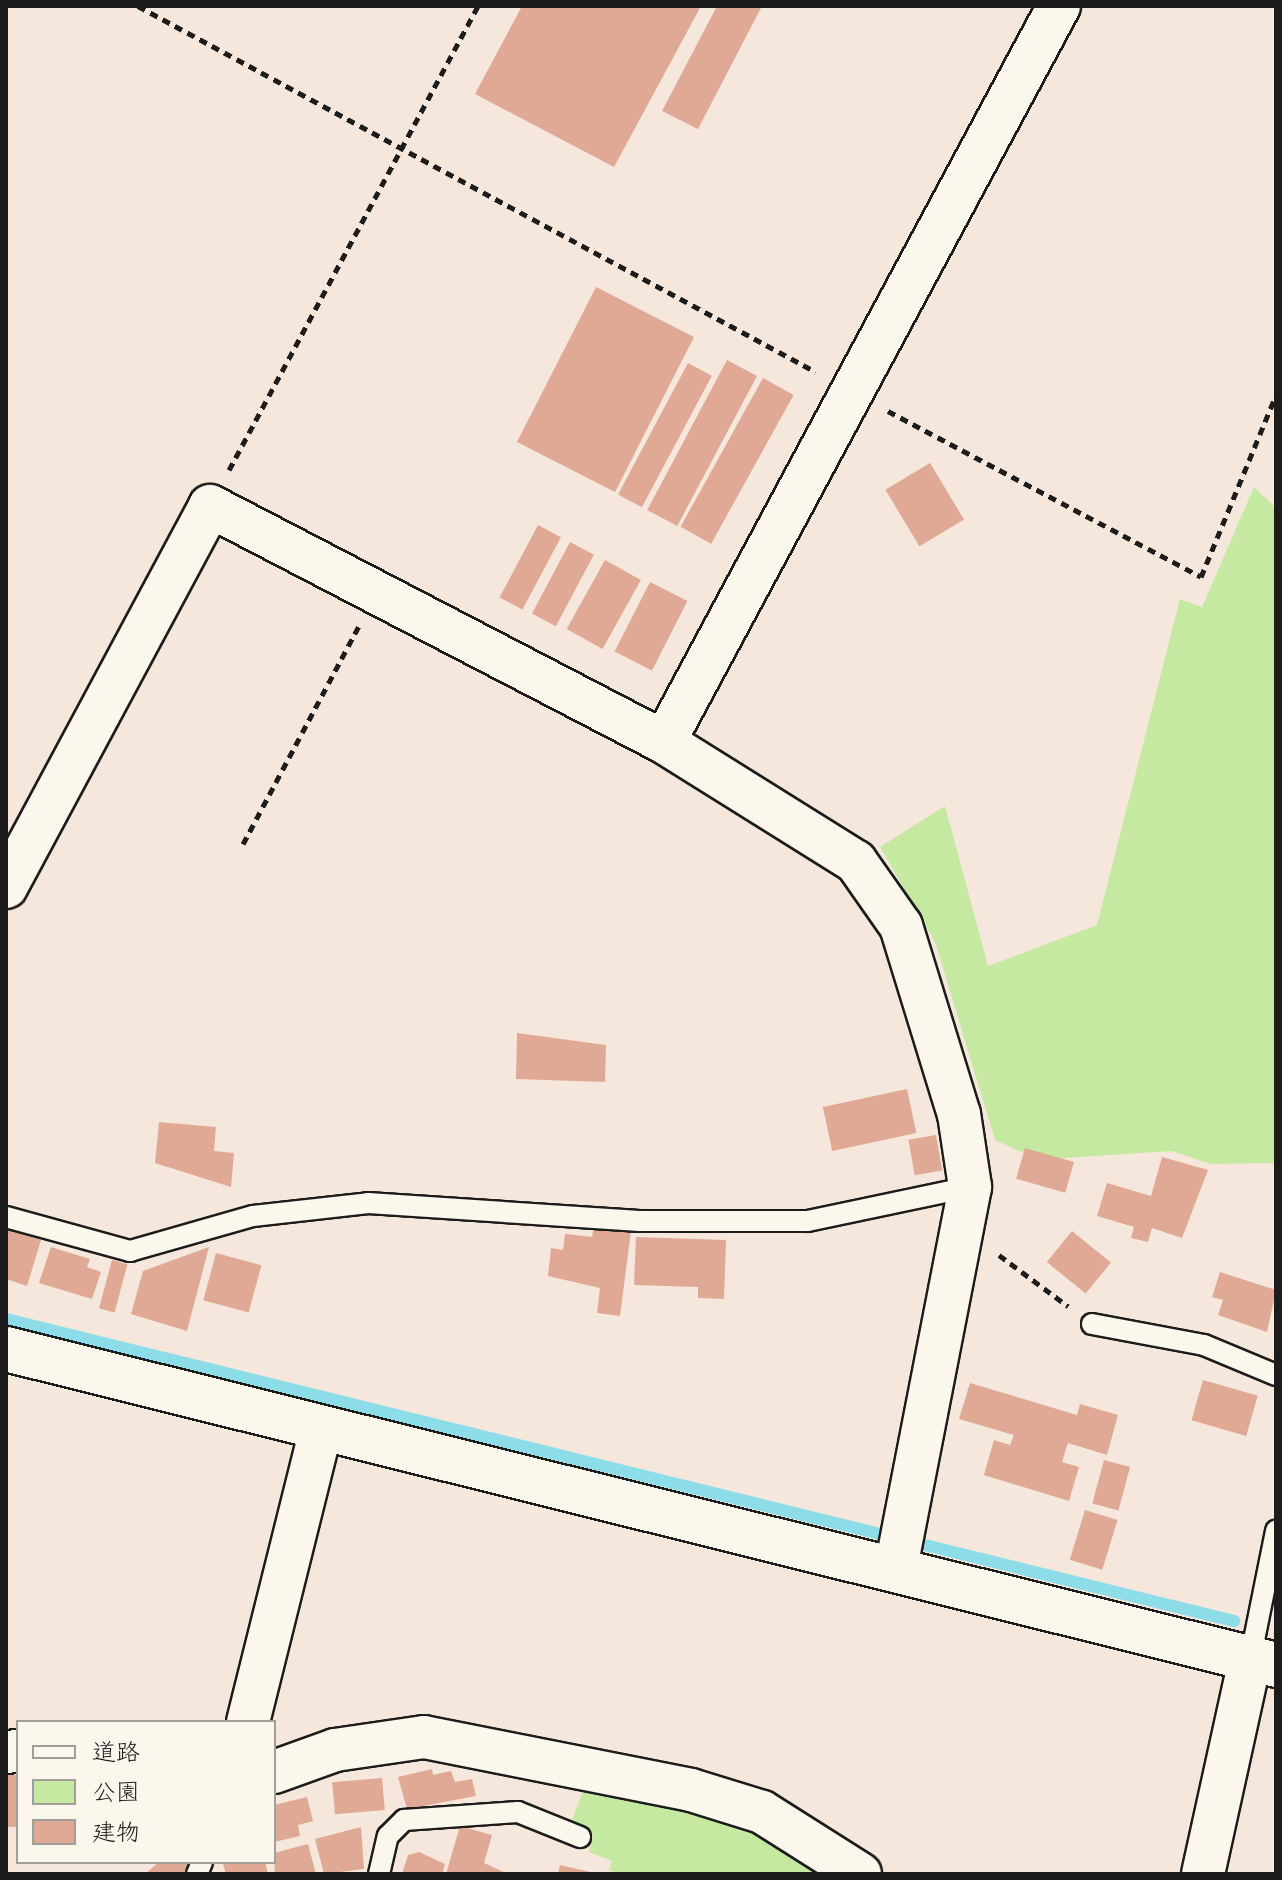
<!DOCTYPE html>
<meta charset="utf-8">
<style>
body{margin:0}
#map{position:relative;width:1282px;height:1880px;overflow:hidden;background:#f5e7db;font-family:Sriracha,"Klee One",sans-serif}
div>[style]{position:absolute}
.green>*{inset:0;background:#c6e9a2}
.stream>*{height:12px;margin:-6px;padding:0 6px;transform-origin:6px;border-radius:6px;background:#8ddde9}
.building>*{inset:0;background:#dfa995;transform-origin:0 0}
.path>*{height:5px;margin-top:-2.5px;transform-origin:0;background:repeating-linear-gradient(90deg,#1c1c1c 0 8px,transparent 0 14px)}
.roads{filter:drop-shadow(2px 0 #1c1c1c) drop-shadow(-2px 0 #1c1c1c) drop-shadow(0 2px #1c1c1c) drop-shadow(0 -2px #1c1c1c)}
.service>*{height:20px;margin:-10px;padding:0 10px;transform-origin:10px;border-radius:10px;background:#fbf7ec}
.minor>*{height:42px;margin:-21px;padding:0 21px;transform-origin:21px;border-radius:21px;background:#fbf7ec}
.tertiary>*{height:44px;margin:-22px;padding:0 22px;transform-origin:22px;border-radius:22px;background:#fbf7ec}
span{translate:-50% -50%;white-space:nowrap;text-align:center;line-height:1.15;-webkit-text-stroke:8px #fbf7ec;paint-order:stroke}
.frame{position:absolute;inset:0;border:8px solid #1c1c1c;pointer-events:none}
.legend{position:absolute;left:16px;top:1720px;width:260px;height:144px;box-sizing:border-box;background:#fbf7ec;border:2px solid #a29f99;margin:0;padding:10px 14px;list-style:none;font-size:24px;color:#1c1c1c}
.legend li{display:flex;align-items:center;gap:16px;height:40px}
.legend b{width:40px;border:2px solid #a29f99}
</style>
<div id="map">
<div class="green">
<div style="clip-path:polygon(1254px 487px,1276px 508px,1276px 1163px,1210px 1164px,1172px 1151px,1049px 1159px,1024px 1153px,995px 1140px,935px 942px,880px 847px,945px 806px,988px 966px,1097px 925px,1180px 599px,1202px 607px)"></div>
<div style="clip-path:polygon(584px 1788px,653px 1797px,765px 1833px,832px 1874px,620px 1874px,609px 1870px,612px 1861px,589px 1852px,593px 1835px,571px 1822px)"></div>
</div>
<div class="stream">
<div style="left:6px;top:1319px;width:1265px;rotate:13.82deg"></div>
</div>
<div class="building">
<div style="clip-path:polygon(522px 6px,701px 6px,614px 167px,475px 94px)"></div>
<div style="clip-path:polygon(717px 6px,762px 6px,698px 129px,662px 111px)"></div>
<div style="left:596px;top:287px;width:110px;height:174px;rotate:27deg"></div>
<div style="left:727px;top:360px;width:34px;height:170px;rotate:28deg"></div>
<div style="left:688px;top:363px;width:27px;height:149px;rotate:28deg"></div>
<div style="left:763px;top:378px;width:35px;height:170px;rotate:29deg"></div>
<div style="left:930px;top:463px;width:66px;height:52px;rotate:59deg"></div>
<div style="left:538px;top:525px;width:26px;height:82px;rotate:28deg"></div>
<div style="left:570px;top:542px;width:27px;height:81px;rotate:28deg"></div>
<div style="left:605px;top:560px;width:41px;height:79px;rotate:29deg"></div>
<div style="left:650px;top:582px;width:42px;height:78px;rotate:27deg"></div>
<div style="clip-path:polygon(517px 1033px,606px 1045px,605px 1082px,516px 1079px)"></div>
<div style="left:907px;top:1089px;width:45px;height:86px;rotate:78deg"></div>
<div style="clip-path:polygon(159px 1122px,216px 1127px,214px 1151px,234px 1153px,231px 1187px,155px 1163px)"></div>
<div style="left:936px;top:1135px;width:36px;height:28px;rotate:80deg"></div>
<div style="left:1025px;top:1148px;width:51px;height:32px;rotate:16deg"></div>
<div style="clip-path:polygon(1162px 1157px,1208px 1170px,1182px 1238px,1152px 1228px,1148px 1242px,1131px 1238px,1134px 1227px,1097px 1216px,1107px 1183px,1151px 1196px)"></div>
<div style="clip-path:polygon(594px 1226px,631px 1231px,620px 1316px,597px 1313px,600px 1288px,548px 1276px,551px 1248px,563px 1250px,565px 1234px,592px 1237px)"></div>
<div style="clip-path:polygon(6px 1229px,41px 1240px,27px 1286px,6px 1279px)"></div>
<div style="left:1072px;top:1231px;width:50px;height:40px;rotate:39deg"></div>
<div style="clip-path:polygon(636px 1237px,726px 1240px,724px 1299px,698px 1298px,698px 1287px,634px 1285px)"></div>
<div style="clip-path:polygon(51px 1247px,90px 1259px,87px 1267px,101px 1272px,92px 1299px,39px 1283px)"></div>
<div style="clip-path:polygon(209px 1247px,187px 1331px,131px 1314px,143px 1271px)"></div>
<div style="left:216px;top:1253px;width:47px;height:49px;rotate:15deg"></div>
<div style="left:112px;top:1260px;width:16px;height:50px;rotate:15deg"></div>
<div style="clip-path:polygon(1220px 1272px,1276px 1290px,1267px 1332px,1218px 1315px,1223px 1300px,1212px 1297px)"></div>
<div style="left:1203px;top:1380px;width:57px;height:42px;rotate:16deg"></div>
<div style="clip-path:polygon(970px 1383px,1077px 1415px,1080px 1404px,1118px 1415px,1107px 1455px,1068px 1443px,1062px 1462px,1079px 1467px,1069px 1501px,984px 1475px,994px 1440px,1010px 1445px,1014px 1435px,959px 1419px)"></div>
<div style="left:1104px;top:1460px;width:27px;height:45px;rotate:15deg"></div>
<div style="left:1085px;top:1510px;width:34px;height:52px;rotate:17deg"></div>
<div style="clip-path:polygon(432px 1769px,433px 1775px,451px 1771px,455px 1782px,472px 1779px,476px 1796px,407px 1809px,398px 1777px)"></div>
<div style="left:6px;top:1775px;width:12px;height:52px"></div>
<div style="left:382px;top:1778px;width:32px;height:50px;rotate:85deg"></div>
<div style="clip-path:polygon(307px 1797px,313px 1821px,298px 1825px,300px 1836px,274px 1842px,274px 1805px)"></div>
<div style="clip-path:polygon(460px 1826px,492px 1835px,484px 1863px,508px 1874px,446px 1874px)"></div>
<div style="clip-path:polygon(361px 1827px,364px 1869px,324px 1874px,315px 1839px)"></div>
<div style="clip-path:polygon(308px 1844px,316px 1874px,275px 1874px,274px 1853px)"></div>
<div style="clip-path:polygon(419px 1852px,445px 1864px,442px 1874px,402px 1874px,408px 1855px)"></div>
<div style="clip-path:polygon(159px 1862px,189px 1862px,183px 1874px,145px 1874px)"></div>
<div style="clip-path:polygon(265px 1862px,268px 1874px,226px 1874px,223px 1864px)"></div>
<div style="clip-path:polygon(560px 1865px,595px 1873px,595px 1874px,558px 1874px)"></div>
</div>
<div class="path">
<div style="left:138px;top:6px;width:770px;rotate:28.36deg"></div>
<div style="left:888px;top:411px;width:354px;rotate:27.9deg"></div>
<div style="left:1201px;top:577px;width:197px;rotate:-67.6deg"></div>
<div style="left:229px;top:470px;width:527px;rotate:-61.78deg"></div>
<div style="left:243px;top:844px;width:247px;rotate:-62deg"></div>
<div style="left:999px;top:1255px;width:86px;rotate:36.5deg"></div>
</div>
<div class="roads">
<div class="service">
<div style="left:6px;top:1217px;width:129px;rotate:15.3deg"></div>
<div style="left:130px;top:1251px;width:128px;rotate:-15.9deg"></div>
<div style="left:253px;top:1216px;width:116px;rotate:-6.4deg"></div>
<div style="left:368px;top:1203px;width:272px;rotate:3.8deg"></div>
<div style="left:639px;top:1221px;width:169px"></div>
<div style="left:808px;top:1221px;width:166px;rotate:-11.9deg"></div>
<div style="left:1092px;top:1324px;width:114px;rotate:10.6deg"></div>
<div style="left:1204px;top:1345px;width:78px;rotate:22.6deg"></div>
<div style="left:1250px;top:1660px;width:132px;rotate:-78.6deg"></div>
<div style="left:197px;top:1874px;width:13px;rotate:-67deg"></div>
<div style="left:379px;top:1874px;width:39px;rotate:-77deg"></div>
<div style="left:388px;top:1836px;width:23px;rotate:-45deg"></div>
<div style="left:404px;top:1820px;width:114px;rotate:-4deg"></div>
<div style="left:518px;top:1812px;width:67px;rotate:22deg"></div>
</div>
<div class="minor">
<div style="left:664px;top:742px;width:835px;rotate:-61.78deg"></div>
<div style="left:6px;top:887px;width:432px;rotate:-61.8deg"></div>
<div style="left:210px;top:506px;width:512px;rotate:27.47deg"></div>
<div style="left:664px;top:742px;width:226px;rotate:32deg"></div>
<div style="left:856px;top:862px;width:78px;rotate:54.9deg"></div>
<div style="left:901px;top:926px;width:197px;rotate:72.9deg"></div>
<div style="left:959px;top:1114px;width:74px;rotate:81.4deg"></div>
<div style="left:970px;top:1187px;width:388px;rotate:101deg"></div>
<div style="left:248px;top:1722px;width:302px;rotate:-76deg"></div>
<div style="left:6px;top:1752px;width:12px;rotate:-5deg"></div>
<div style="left:274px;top:1772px;width:65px;rotate:-19.8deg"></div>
<div style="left:335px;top:1750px;width:90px;rotate:-8.3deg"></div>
<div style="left:424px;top:1737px;width:272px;rotate:11.2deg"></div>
<div style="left:691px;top:1790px;width:74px;rotate:17.2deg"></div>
<div style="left:762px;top:1812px;width:116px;rotate:32.3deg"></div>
<div style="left:1203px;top:1874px;width:219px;rotate:-77.6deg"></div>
</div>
<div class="tertiary">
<div style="left:6px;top:1349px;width:1309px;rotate:13.97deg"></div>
</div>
</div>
<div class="frame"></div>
<ul class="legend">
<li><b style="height:10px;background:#fbf7ec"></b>道路</li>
<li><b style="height:22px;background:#c6e9a2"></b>公園</li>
<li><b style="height:22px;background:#dfa995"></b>建物</li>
</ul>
</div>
